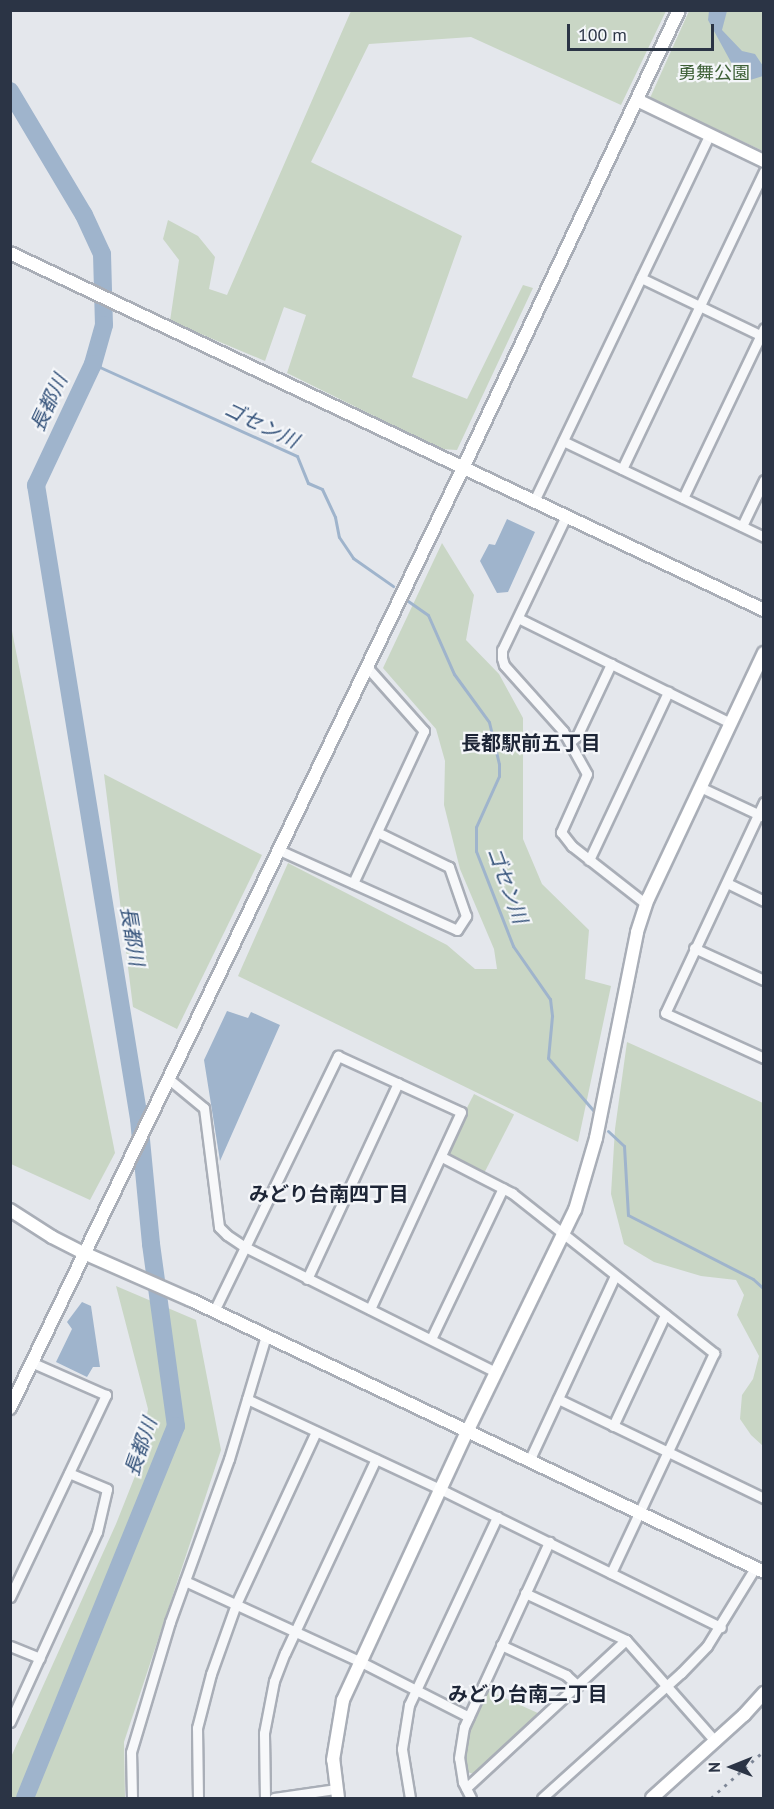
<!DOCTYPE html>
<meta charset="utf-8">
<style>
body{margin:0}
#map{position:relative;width:774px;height:1809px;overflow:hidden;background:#e4e7ec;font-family:"PT Sans","Noto Sans JP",sans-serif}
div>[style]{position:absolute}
.green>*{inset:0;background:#c9d6c5;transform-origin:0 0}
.water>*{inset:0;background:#9fb4cc}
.stream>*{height:3px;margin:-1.5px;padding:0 1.5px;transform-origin:1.5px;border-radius:1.5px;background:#9fb4cc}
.river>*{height:18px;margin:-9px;padding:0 9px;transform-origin:9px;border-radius:9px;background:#9fb4cc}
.roads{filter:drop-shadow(2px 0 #a9aeb7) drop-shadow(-2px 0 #a9aeb7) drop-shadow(0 2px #a9aeb7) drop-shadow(0 -2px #a9aeb7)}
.street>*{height:9px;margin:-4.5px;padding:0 4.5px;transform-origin:4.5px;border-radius:4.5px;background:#f7f8fa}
.secondary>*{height:12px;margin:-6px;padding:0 6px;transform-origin:6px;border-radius:6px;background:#fff}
.rail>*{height:3px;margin-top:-1.5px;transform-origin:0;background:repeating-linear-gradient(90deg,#7d8696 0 3px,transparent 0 9px)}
span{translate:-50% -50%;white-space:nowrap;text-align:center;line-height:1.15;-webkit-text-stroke:4.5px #f4f6f9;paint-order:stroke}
.park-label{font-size:18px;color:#3f6138}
.water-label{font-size:20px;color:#34527a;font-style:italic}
.neighbourhood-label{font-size:20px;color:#1d2536;font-weight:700}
.frame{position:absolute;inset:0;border:12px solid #2b3445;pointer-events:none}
.north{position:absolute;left:702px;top:1737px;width:60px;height:60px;-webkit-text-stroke:4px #f4f6f9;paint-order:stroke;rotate:269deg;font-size:16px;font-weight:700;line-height:24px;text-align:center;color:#2b3445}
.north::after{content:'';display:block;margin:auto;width:21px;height:27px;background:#2b3445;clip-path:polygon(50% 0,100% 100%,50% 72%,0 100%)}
.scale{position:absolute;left:567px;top:24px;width:147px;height:27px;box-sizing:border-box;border:3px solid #2b3445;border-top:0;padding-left:8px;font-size:18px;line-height:21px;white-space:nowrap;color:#2b3445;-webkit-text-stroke:4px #f4f6f9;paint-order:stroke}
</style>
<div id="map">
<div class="green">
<div style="clip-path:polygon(351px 11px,666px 11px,621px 105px,471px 37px,369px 44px,311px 162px,462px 236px,412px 377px,467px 399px,523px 285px,533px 288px,457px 450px,441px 449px,287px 373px,306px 315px,284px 307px,265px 361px,170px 321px,179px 260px,163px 239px,168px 220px,198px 236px,215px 257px,209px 289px,227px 295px)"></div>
<div style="clip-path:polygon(689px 11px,763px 11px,763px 151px,650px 98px)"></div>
<div style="clip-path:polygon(442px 543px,474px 595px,466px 640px,499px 674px,523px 718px,523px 839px,542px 884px,589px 930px,585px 979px,611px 986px,578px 1142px,238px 976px,288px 863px,447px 945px,475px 969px,497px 969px,494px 949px,460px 869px,444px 805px,445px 761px,436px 729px,383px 668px)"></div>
<div style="clip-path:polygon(10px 621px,115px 1153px,90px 1200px,11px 1164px)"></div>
<div style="clip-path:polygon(104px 774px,262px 855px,177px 1029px,133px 1007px)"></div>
<div style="clip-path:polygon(627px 1042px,763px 1103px,763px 1446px,751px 1435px,740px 1419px,742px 1395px,753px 1379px,759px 1356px,737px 1315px,744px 1295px,736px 1280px,701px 1276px,654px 1262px,624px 1244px,611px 1194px,615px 1129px)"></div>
<div style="left:474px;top:1094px;width:45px;height:65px;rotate:27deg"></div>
<div style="clip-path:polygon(116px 1286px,196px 1320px,221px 1450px,124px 1742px,125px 1798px,11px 1798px,11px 1757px,116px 1524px,139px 1466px,148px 1409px)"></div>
<div style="clip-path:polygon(487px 1690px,540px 1714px,474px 1774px,467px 1772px,465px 1750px,467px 1731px)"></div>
</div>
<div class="water">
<div style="clip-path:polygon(709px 11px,727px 11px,722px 30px,742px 51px,755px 54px,763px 66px,763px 76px,747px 81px,738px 75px,708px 20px)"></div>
<div style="clip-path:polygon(507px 519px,535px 532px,508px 592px,497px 593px,480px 561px,489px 544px,495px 545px)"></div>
<div style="clip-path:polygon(227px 1011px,248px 1018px,251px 1012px,280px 1025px,220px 1161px,204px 1060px)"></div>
<div style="clip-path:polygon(82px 1302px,91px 1306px,100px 1367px,93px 1367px,87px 1377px,56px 1362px,72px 1329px,67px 1322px)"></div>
</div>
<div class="stream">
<div style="left:93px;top:364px;width:224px;rotate:24.3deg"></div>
<div style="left:297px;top:456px;width:29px;rotate:68deg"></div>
<div style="left:308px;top:483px;width:15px;rotate:23deg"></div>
<div style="left:322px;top:489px;width:31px;rotate:65deg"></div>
<div style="left:335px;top:517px;width:20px;rotate:79deg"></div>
<div style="left:339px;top:537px;width:25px;rotate:56deg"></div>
<div style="left:353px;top:558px;width:49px;rotate:35deg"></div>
<div style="left:408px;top:601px;width:24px;rotate:35deg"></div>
<div style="left:428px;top:615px;width:64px;rotate:66.2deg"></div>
<div style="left:454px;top:674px;width:59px;rotate:53.9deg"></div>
<div style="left:489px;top:722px;width:43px;rotate:76.6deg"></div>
<div style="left:499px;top:764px;width:12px;rotate:90deg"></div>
<div style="left:499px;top:776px;width:56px;rotate:114.3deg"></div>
<div style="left:476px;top:827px;width:24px;rotate:90deg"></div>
<div style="left:476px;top:851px;width:102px;rotate:68.7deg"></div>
<div style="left:513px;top:946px;width:65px;rotate:55.1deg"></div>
<div style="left:550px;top:999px;width:17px;rotate:83deg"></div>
<div style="left:552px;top:1016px;width:42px;rotate:95.4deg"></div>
<div style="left:548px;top:1058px;width:69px;rotate:49.1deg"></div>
<div style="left:608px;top:1131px;width:22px;rotate:43deg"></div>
<div style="left:624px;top:1146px;width:69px;rotate:86.7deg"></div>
<div style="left:628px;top:1215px;width:140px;rotate:27.1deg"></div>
<div style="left:753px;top:1279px;width:15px;rotate:42deg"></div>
</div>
<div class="river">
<div style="left:10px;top:91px;width:144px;rotate:59.2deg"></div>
<div style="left:84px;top:215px;width:43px;rotate:65.2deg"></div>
<div style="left:102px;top:254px;width:71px;rotate:88.4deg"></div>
<div style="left:104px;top:325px;width:41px;rotate:105.8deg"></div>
<div style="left:93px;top:364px;width:134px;rotate:115.2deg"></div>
<div style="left:36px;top:485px;width:642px;rotate:80.77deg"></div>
<div style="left:139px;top:1119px;width:126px;rotate:84.5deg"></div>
<div style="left:151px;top:1244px;width:184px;rotate:82.2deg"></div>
<div style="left:176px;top:1426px;width:401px;rotate:112.1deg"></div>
</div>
<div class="roads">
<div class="street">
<div style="left:641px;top:278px;width:136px;rotate:25.6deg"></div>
<div style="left:563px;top:441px;width:223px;rotate:25.5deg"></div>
<div style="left:622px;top:469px;width:330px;rotate:-64.5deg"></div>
<div style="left:683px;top:498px;width:188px;rotate:-64.5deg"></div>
<div style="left:534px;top:501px;width:406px;rotate:-64.4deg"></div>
<div style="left:566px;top:516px;width:148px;rotate:115.5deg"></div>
<div style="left:502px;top:650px;width:8px;rotate:90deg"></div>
<div style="left:502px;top:658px;width:7px;rotate:74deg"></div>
<div style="left:504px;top:665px;width:89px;rotate:48.2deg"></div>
<div style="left:563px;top:731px;width:49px;rotate:60.8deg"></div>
<div style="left:587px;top:774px;width:64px;rotate:114.1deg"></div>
<div style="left:561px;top:832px;width:18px;rotate:52deg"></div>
<div style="left:572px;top:846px;width:94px;rotate:38.1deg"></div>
<div style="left:742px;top:526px;width:51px;rotate:-64.4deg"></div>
<div style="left:518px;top:618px;width:237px;rotate:26.3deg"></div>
<div style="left:570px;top:742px;width:9px;rotate:-41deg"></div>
<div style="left:577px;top:736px;width:80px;rotate:-64.7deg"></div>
<div style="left:700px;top:787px;width:71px;rotate:25.1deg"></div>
<div style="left:764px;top:802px;width:233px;rotate:115.1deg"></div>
<div style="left:665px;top:1013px;width:109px;rotate:24.4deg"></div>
<div style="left:279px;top:850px;width:195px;rotate:24.2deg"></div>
<div style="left:457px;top:930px;width:17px;rotate:-57deg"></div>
<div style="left:466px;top:916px;width:52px;rotate:-109.1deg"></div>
<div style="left:449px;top:867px;width:80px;rotate:-154.1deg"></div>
<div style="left:589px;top:860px;width:186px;rotate:-64.8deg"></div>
<div style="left:353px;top:883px;width:168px;rotate:-65deg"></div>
<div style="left:424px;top:731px;width:87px;rotate:-131.7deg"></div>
<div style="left:727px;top:883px;width:41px;rotate:25.9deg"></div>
<div style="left:694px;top:948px;width:77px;rotate:24.6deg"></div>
<div style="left:170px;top:1080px;width:44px;rotate:39.5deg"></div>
<div style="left:204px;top:1108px;width:120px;rotate:82.8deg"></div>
<div style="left:219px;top:1227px;width:11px;rotate:45deg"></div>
<div style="left:227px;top:1235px;width:22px;rotate:34deg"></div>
<div style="left:245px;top:1247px;width:280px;rotate:26.5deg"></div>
<div style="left:442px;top:1157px;width:79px;rotate:27.2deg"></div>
<div style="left:512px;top:1193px;width:258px;rotate:38.4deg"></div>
<div style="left:714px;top:1353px;width:243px;rotate:115.1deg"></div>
<div style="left:307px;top:1279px;width:216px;rotate:-65.1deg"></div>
<div style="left:214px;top:1311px;width:284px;rotate:-64.1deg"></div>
<div style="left:338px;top:1056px;width:135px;rotate:24.5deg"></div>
<div style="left:461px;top:1112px;width:217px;rotate:114.8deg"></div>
<div style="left:431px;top:1339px;width:167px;rotate:-64.5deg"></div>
<div style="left:247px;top:1399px;width:213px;rotate:25deg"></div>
<div style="left:440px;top:1489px;width:313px;rotate:26.2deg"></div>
<div style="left:558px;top:1399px;width:229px;rotate:25.7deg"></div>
<div style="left:613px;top:1426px;width:123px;rotate:-64.9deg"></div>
<div style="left:529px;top:1461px;width:204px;rotate:-65.1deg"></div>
<div style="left:185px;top:1581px;width:192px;rotate:24.7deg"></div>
<div style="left:359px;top:1661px;width:123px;rotate:27deg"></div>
<div style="left:525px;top:1593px;width:111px;rotate:25deg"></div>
<div style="left:626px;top:1640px;width:135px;rotate:48.6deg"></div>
<div style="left:10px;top:1597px;width:224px;rotate:-64.6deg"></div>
<div style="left:106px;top:1395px;width:80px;rotate:-156.3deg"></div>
<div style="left:501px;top:1645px;width:72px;rotate:24.8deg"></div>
<div style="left:566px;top:1675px;width:16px;rotate:43deg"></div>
<div style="left:10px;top:1646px;width:32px;rotate:22deg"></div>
<div style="left:10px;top:1722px;width:209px;rotate:-65.4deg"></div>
<div style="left:97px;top:1532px;width:44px;rotate:-76.9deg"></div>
<div style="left:107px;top:1489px;width:41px;rotate:-157.2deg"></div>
<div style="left:466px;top:1788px;width:218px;rotate:-42.8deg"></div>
<div style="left:132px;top:1798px;width:46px;rotate:-91.2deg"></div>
<div style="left:131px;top:1752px;width:136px;rotate:-73.3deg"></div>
<div style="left:170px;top:1622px;width:173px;rotate:-70.1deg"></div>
<div style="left:229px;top:1459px;width:128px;rotate:-73.3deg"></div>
<div style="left:198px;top:1798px;width:70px;rotate:-90.8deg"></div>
<div style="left:197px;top:1728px;width:56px;rotate:-75.5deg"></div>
<div style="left:211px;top:1674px;width:74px;rotate:-70.3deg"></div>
<div style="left:236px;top:1604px;width:190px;rotate:-65.1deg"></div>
<div style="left:265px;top:1798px;width:65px;rotate:-90.9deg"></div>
<div style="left:264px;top:1733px;width:53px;rotate:-79.1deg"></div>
<div style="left:274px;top:1681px;width:30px;rotate:-69deg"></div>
<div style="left:285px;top:1653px;width:214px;rotate:-64.9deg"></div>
<div style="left:274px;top:1798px;width:63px;rotate:-8.3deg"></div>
<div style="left:410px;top:1798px;width:50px;rotate:-99.3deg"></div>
<div style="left:402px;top:1749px;width:45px;rotate:-81deg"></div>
<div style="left:409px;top:1705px;width:208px;rotate:-64.9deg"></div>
<div style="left:471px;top:1798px;width:18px;rotate:-117deg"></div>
<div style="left:463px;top:1782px;width:24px;rotate:-99deg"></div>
<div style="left:459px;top:1758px;width:31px;rotate:-81deg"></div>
<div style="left:464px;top:1727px;width:204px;rotate:-65.3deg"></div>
<div style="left:542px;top:1798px;width:187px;rotate:-42deg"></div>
<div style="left:681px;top:1673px;width:37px;rotate:-46deg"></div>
<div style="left:707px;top:1646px;width:92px;rotate:-58.4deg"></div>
</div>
<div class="secondary">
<div style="left:637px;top:100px;width:141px;rotate:25.7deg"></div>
<div style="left:10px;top:253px;width:834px;rotate:25.34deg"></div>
<div style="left:10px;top:1210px;width:50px;rotate:32.7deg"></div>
<div style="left:52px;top:1237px;width:38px;rotate:27deg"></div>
<div style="left:86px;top:1254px;width:115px;rotate:23.7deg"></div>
<div style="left:191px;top:1300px;width:634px;rotate:25.39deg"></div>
<div style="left:10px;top:1408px;width:1043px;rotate:-64.27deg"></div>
<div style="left:463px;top:468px;width:506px;rotate:-64.75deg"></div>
<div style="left:338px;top:1798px;width:38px;rotate:-97deg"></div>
<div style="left:333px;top:1760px;width:61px;rotate:-80.5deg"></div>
<div style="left:343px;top:1700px;width:295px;rotate:-65.2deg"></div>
<div style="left:467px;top:1432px;width:247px;rotate:-64.1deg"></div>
<div style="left:575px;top:1210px;width:75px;rotate:-73.7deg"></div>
<div style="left:596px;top:1138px;width:210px;rotate:-78.7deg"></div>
<div style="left:637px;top:932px;width:35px;rotate:-72deg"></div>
<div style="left:648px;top:899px;width:272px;rotate:-64.8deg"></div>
<div style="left:652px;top:1798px;width:124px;rotate:-42.1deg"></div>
<div style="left:744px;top:1715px;width:30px;rotate:-48deg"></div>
</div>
</div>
<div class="rail">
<div style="left:711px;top:1798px;width:71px;rotate:-41.6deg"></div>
</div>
<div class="park-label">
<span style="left:714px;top:73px">勇舞公園</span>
</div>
<div class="water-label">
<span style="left:49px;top:403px;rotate:-65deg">長都川</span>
<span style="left:261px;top:425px;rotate:26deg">ゴセン川</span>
<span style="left:507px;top:885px;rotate:70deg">ゴセン川</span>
<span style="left:132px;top:936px;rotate:81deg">長都川</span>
<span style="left:141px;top:1447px;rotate:-71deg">長都川</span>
</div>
<div class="neighbourhood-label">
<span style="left:531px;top:743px">長都駅前五丁目</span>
<span style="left:329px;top:1194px">みどり台南四丁目</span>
<span style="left:528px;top:1694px">みどり台南二丁目</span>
</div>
<div class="frame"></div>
<div class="north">N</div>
<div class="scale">100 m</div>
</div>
